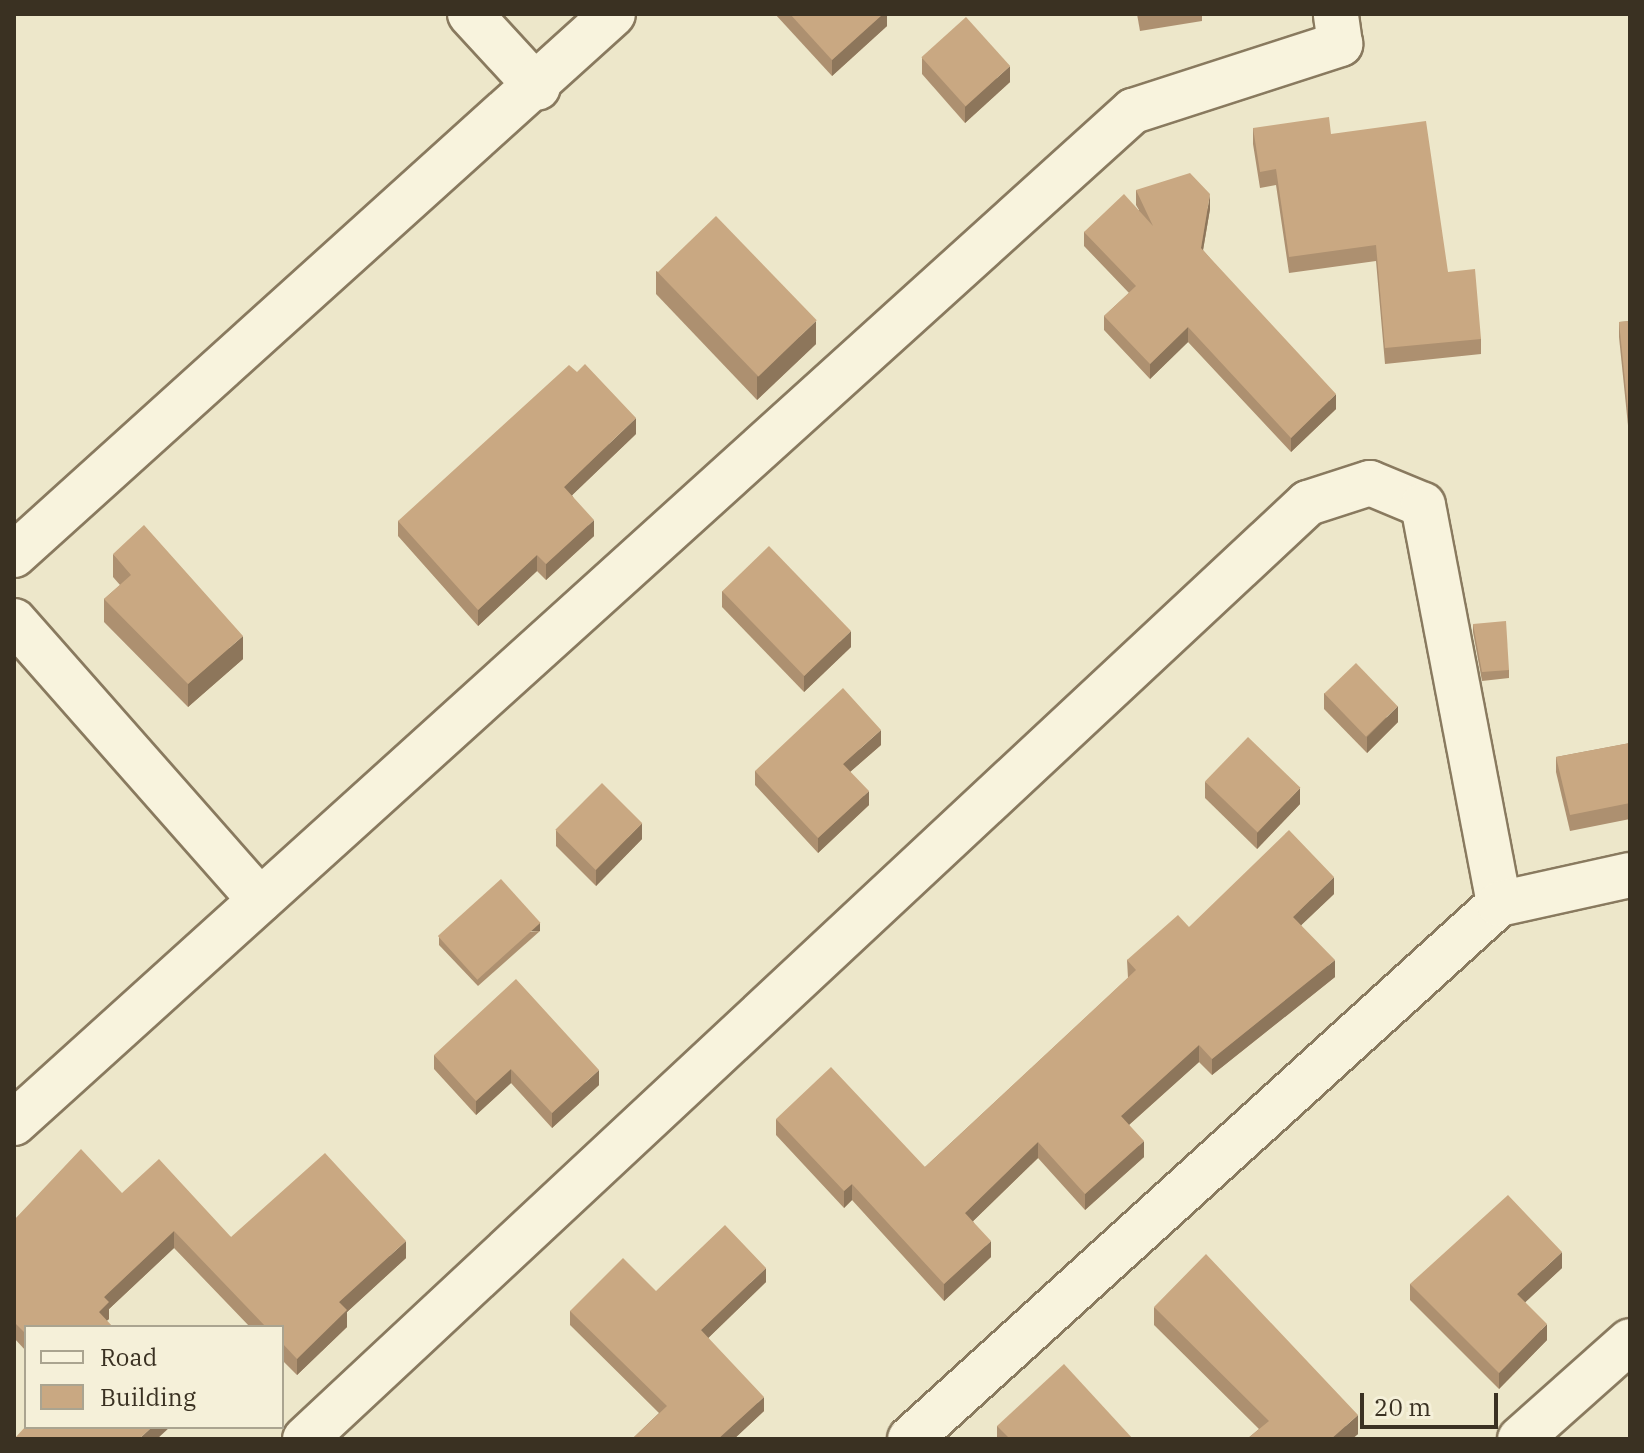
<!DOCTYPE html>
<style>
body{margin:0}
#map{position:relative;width:1644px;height:1453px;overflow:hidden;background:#ede7ca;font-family:"IBM Plex Serif",serif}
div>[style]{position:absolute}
.roads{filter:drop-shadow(2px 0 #897a5f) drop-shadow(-2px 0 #897a5f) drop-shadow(0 2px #897a5f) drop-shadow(0 -2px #897a5f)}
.street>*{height:44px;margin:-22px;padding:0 22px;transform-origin:22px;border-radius:22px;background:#f8f3dd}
.wall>*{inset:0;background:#ad9070}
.shaded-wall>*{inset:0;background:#8d765b;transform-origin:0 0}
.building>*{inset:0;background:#c9a882;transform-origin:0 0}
span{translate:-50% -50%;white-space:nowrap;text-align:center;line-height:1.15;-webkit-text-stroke:7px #f5f0d9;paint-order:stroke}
.frame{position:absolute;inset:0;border:16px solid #3a3122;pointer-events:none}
.legend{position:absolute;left:24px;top:1325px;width:260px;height:104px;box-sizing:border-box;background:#f5f0d9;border:2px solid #aaa490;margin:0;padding:10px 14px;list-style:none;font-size:24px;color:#3a3122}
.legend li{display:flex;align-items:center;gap:16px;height:40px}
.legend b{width:40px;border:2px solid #aaa490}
.scale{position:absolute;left:1360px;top:1393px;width:138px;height:36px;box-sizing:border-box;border:4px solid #3a3122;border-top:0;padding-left:10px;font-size:24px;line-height:28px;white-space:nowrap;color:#3a3122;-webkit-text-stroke:6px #f5f0d9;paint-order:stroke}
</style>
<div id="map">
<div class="roads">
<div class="street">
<div style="left:470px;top:14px;width:100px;rotate:47.4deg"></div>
<div style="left:14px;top:555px;width:807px;rotate:-42.09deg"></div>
<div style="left:14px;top:621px;width:372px;rotate:48.6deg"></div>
<div style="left:14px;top:1123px;width:1509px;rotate:-42.13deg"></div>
<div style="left:1133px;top:111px;width:218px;rotate:-17.9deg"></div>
<div style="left:1340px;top:44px;width:30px;rotate:-98deg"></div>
<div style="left:305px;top:1439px;width:1372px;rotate:-43.02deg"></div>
<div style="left:1308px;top:503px;width:65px;rotate:-17.9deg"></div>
<div style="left:1370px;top:483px;width:57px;rotate:22.5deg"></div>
<div style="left:1423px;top:505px;width:406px;rotate:79.2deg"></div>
<div style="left:910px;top:1439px;width:796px;rotate:-42.25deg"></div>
<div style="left:1499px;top:904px;width:134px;rotate:-12.5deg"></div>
<div style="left:1520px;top:1439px;width:147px;rotate:-41.7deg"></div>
</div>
</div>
<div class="wall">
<div style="clip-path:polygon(775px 14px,887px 14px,887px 26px,832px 76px)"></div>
<div style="clip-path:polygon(1137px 14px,1202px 14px,1202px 21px,1140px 31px)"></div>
<div style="clip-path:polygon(922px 58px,1010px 82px,965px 123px,922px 74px)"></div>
<div style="clip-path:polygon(1253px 128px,1331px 134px,1448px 272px,1481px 339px,1481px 354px,1385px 364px,1376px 261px,1289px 273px,1276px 185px,1260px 188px,1253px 144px)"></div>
<div style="clip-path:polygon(1136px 190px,1210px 209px,1203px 250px,1336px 409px,1291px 452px,1188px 342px,1150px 379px,1104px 330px,1104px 316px,1129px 293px,1084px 246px,1084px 232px,1139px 210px,1136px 205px)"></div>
<div style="clip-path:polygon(656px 271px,816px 344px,757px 400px,656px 294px)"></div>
<div style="clip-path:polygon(1630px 321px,1630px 445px,1619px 337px,1619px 322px)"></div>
<div style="clip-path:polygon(636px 434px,572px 495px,594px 536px,546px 580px,537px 571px,478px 626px,398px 536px,398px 521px)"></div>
<div style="clip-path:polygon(113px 554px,243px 659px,188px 707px,104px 622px,104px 599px,120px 585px,113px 577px)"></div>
<div style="clip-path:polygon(722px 591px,851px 647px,804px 692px,722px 607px)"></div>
<div style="clip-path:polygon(1473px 624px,1509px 670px,1509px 678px,1482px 681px,1473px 632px)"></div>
<div style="clip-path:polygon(1324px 693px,1398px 722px,1367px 753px,1324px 709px)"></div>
<div style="clip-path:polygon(1630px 743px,1630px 819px,1570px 831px,1556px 772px,1556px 757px)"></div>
<div style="clip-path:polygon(881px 745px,850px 772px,869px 805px,818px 853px,755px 785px,755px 771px)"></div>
<div style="clip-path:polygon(1205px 782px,1300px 804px,1257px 849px,1205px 798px)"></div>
<div style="clip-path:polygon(556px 830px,642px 839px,596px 886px,556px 846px)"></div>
<div style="clip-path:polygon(1334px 894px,1301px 925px,1335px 977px,1212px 1075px,1199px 1062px,1129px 1125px,1144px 1157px,1085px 1210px,1038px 1158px,973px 1221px,991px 1257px,944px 1301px,852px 1200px,844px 1208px,776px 1135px,776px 1119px,925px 1167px,1128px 978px,1127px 960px,1189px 927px)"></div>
<div style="clip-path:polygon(540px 931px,478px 986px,439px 945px,439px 937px)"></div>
<div style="clip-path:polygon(434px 1055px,599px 1085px,552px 1128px,511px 1083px,476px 1115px,434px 1069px)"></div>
<div style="clip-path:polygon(122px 1193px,231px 1237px,406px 1258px,347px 1312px,347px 1327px,297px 1375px,282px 1360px,282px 1327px,250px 1327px,174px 1248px,109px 1309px,109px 1319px,107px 1320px,26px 1327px,26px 1351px,14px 1338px,14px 1220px)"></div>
<div style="clip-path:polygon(1562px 1268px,1525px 1302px,1547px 1340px,1499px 1389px,1410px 1300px,1410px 1284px)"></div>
<div style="clip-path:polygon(766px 1282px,708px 1338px,764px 1411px,734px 1439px,632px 1439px,659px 1413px,570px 1325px,570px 1311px,656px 1291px)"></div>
<div style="clip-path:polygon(1154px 1307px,1358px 1434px,1352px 1439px,1247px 1439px,1259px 1429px,1154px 1325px)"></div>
<div style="clip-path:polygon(997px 1426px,1133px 1439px,997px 1439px)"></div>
</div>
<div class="shaded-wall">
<div style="clip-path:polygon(883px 14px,887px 14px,887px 26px,832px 76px,832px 60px)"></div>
<div style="clip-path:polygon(1010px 66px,1010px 82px,965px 123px,965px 107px)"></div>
<div style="clip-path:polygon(1210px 194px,1210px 209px,1201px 262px,1201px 248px)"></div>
<div style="clip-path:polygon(816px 321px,816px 344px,757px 400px,757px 377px)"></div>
<div style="clip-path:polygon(1188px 327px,1188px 342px,1150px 379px,1150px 364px)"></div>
<div style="clip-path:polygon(1336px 394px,1336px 409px,1291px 452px,1291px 438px)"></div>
<div style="clip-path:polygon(636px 418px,636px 434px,564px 503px,564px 487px)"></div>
<div style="clip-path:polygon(594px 520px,594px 536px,546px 580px,546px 564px)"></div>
<div style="clip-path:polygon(537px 555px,537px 571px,478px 626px,478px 610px)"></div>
<div style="clip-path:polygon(851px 631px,851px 647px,804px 692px,804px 676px)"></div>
<div style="clip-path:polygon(243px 636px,243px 659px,188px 707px,188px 684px)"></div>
<div style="clip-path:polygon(1398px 706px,1398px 722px,1367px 753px,1367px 737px)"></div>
<div style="clip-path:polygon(881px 730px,881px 745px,843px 778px,843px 764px)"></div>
<div style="clip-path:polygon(1300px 788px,1300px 804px,1257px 849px,1257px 833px)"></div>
<div style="clip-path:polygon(869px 791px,869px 805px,818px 853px,818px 838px)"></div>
<div style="clip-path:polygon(642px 823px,642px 839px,596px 886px,596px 870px)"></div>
<div style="clip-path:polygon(1334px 877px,1334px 894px,1293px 933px,1293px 917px)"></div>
<div style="left:540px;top:923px;width:8px;height:83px;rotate:90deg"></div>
<div style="clip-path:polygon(1335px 960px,1335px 977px,1212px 1075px,1212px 1059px)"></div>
<div style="clip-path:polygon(1199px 1045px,1199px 1062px,1121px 1132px,1121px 1116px)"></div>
<div style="clip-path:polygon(511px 1069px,511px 1083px,476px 1115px,476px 1101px)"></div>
<div style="clip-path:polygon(599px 1070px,599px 1085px,552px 1128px,552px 1113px)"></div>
<div style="clip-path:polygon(1144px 1141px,1144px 1157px,1085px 1210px,1085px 1194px)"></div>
<div style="clip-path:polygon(1038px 1142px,1038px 1158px,965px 1229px,965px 1213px)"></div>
<div style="clip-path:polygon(852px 1184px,852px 1200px,844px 1208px,844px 1191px)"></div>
<div style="clip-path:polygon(174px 1231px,174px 1248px,109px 1309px,109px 1319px,100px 1327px,99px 1312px,104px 1297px)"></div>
<div style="clip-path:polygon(406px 1241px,406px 1258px,347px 1312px,347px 1327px,297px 1375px,297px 1359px,339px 1302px)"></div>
<div style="clip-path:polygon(991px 1241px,991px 1257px,944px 1301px,944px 1284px)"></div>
<div style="clip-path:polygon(1562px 1252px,1562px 1268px,1517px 1310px,1517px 1294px)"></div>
<div style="clip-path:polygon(766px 1268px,766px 1282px,701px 1345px,701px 1330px)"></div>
<div style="clip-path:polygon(1547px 1324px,1547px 1340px,1499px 1389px,1499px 1373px)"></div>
<div style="clip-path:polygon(764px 1397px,764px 1411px,734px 1439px,718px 1439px)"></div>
<div style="clip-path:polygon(1358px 1415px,1358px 1434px,1352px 1439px,1331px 1439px)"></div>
<div style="clip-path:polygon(152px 1427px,170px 1427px,157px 1439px,139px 1439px)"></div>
</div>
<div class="building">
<div style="clip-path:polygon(790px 14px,883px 14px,832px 60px)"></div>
<div style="left:966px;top:17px;width:66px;height:60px;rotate:48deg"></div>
<div style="clip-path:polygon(1329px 117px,1331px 134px,1426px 121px,1448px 272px,1475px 269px,1481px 339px,1385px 348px,1376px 245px,1289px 257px,1276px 169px,1260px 172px,1253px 128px)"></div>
<div style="clip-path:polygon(1190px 173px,1210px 194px,1201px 248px,1336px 394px,1291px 438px,1188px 327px,1150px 364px,1104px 316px,1136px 286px,1084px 232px,1124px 194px,1153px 226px,1136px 190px)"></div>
<div style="left:716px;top:216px;width:145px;height:81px;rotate:46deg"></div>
<div style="clip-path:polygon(1630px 321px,1630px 430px,1619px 322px)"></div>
<div style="clip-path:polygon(585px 364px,636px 418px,564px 487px,594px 520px,546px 564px,537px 555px,478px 610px,398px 521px,569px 365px,577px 372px)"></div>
<div style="clip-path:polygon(144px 525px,243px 636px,188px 684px,104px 599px,131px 575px,113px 554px)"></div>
<div style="left:769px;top:546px;width:118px;height:65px;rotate:46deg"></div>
<div style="clip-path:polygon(1506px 621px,1509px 670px,1482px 672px,1473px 624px)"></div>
<div style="left:1356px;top:663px;width:60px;height:44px;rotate:46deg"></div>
<div style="clip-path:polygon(843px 688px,881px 730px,843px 764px,869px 791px,818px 838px,755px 771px)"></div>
<div style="left:1248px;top:737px;width:73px;height:62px;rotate:44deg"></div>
<div style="clip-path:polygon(1630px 743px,1630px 803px,1570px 815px,1556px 757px)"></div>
<div style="left:602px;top:783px;width:57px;height:66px;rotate:45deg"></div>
<div style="clip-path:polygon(1289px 830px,1334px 877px,1293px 917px,1335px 960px,1212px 1059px,1199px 1045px,1121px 1116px,1144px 1141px,1085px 1194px,1038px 1142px,965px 1213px,991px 1241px,944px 1284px,852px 1184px,844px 1191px,776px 1119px,831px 1067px,925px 1167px,1136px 970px,1127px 960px,1178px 915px,1189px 927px)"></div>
<div style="left:501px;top:879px;width:59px;height:85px;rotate:48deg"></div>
<div style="clip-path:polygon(516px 979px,599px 1070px,552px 1113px,511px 1069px,476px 1101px,434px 1055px)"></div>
<div style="clip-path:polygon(81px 1149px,122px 1193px,159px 1159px,231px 1237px,325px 1153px,406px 1241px,339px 1302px,347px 1310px,297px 1359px,282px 1343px,282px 1327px,266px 1327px,174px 1231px,104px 1297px,109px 1302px,99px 1312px,113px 1327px,26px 1327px,26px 1334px,14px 1322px,14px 1220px)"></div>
<div style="clip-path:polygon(1508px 1195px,1562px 1252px,1517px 1294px,1547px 1324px,1499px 1373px,1410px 1284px)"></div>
<div style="clip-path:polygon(725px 1225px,766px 1268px,701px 1330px,764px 1397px,718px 1439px,632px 1439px,667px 1406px,570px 1311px,623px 1258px,656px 1291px)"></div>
<div style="clip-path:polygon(1206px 1254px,1358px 1415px,1331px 1439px,1247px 1439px,1269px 1421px,1154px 1307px)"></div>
<div style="clip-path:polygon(1064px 1364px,1133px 1439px,1010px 1439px,997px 1426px)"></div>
<div style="clip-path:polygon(26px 1426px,26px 1427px,152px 1427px,139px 1439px,14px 1439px)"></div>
</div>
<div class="frame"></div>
<ul class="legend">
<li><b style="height:10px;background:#f8f3dd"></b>Road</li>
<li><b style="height:22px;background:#c9a882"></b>Building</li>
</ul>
<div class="scale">20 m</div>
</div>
